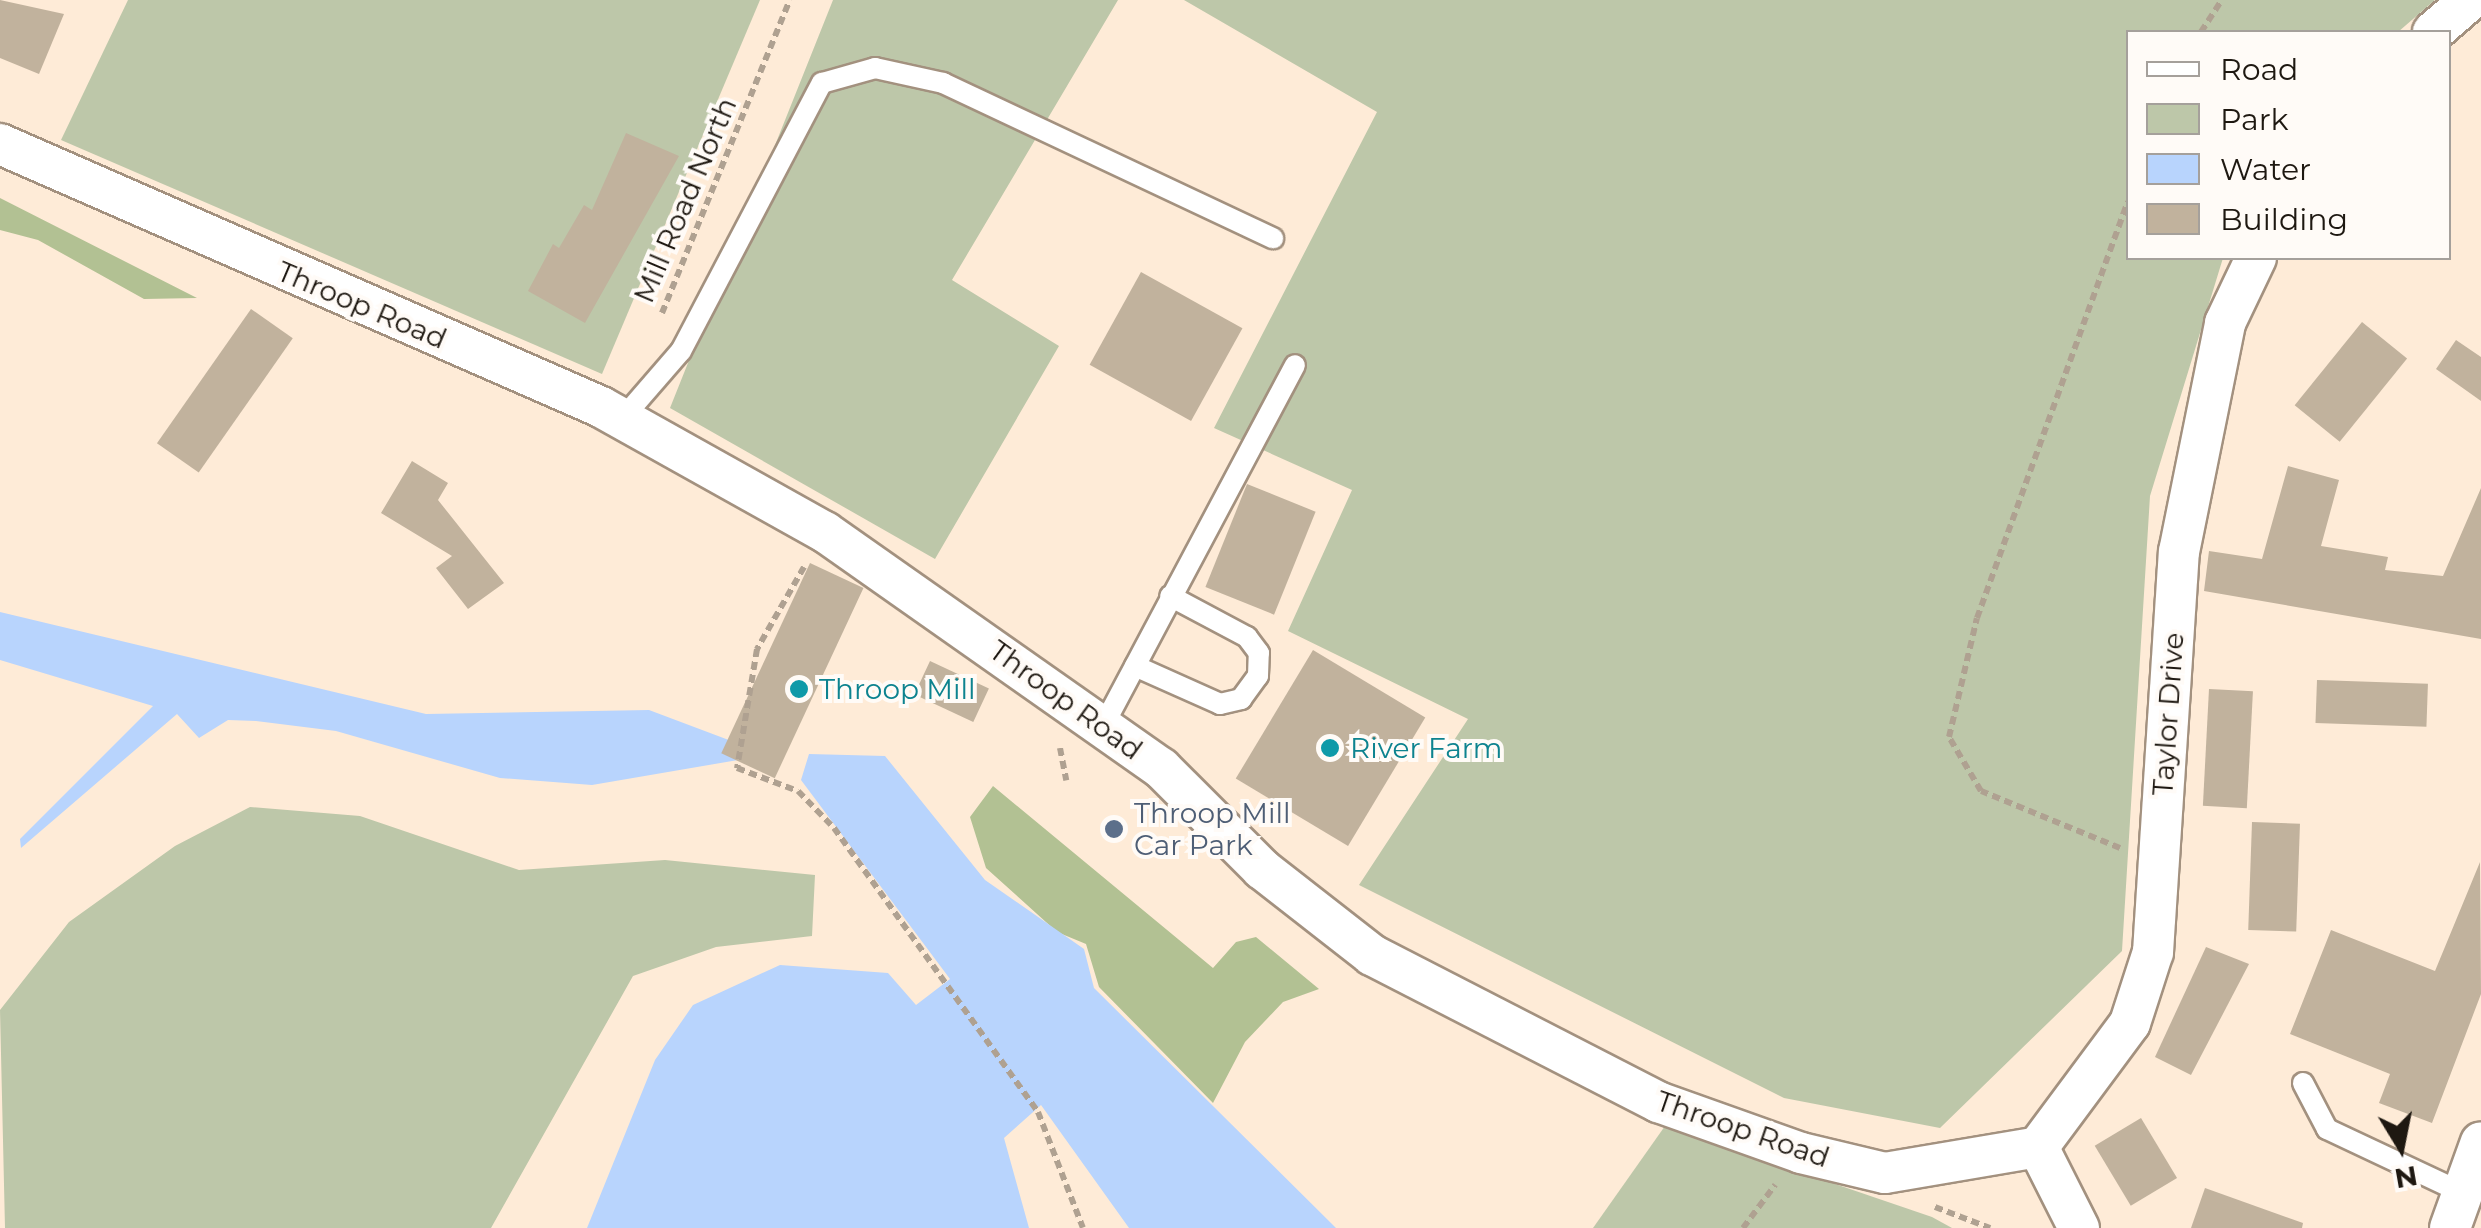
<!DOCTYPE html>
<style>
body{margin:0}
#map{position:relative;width:2481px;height:1228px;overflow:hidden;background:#feebd7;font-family:Montserrat,sans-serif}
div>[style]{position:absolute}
.green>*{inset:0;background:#bdc7a9}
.forest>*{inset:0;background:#b2c193}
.water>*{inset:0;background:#b8d4fd}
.building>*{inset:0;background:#c1b29d;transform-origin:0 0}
.path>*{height:6px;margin-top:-3px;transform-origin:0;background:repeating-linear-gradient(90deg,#afa191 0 8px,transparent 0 13px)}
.roads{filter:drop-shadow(2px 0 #a3917f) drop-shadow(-2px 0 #a3917f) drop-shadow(0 2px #a3917f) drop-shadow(0 -2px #a3917f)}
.service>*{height:20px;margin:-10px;padding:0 10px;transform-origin:10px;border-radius:10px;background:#fff}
.minor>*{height:40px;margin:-20px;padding:0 20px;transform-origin:20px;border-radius:20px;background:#fff}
.dots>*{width:28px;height:28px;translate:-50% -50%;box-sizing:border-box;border:5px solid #fffbf7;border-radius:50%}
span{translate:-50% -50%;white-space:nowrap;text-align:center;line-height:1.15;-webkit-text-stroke:8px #fffbf7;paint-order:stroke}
.street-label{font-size:28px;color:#1e1811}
.culture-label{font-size:28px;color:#0d838f}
.left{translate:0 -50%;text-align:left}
.service-label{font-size:28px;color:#4e5e75}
.legend{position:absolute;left:2126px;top:30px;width:325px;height:230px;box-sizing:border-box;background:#fffbf7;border:2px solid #a5a09b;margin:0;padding:12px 18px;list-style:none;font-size:30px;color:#1e1811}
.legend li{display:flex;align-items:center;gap:20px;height:50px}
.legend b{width:50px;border:2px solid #a5a09b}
.north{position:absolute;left:2351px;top:1098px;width:100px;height:100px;-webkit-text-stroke:8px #fffbf7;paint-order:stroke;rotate:170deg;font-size:28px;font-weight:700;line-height:40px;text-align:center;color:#1e1811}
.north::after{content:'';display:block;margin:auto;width:35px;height:45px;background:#1e1811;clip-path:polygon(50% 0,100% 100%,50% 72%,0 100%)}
</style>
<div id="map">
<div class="green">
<div style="clip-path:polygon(128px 0,760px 0,602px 374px,61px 140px)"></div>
<div style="clip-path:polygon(833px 0,1118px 0,952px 280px,1059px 346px,935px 559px,670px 408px)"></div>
<div style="clip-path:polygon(1184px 0,2435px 0,2398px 32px,2128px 32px,2128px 258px,2223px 258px,2150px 496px,2122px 951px,1940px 1128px,1784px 1098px,1359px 885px,1468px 719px,1288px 631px,1352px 490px,1214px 428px,1377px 112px)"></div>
<div style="clip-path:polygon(250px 807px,360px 816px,519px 870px,665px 860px,815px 875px,812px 936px,716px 947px,633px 976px,491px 1228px,5px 1228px,0 1010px,69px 922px,175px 846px)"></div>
<div style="clip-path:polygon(1665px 1126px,1932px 1217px,1952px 1228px,1593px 1228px)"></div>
</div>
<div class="forest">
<div style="clip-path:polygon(0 198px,197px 298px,144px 299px,38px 240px,0 230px)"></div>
<div style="clip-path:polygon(993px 786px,1213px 968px,1236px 942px,1256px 937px,1319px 989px,1283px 1002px,1245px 1042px,1213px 1103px,1099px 987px,1086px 944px,1057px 932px,986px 868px,970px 817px)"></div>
</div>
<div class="water">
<div style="clip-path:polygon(0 612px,426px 714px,649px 710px,742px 745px,738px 760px,592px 785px,500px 778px,336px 731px,256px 721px,228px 720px,199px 738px,177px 714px,21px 848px,20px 839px,153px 706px,0 660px)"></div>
<div style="clip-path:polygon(809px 754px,885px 756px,985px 880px,1084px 949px,1094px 988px,1336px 1228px,1129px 1228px,1041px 1105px,1004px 1138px,1029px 1228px,587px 1228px,655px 1060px,693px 1005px,780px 965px,888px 973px,916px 1005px,950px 979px,801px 780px)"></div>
</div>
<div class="building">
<div style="clip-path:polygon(0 0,64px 14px,39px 74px,0 58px)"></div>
<div style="clip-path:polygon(626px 133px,679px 156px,585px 323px,528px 291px,553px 244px,559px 248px,584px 205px,592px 210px)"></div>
<div style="left:1141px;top:272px;width:116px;height:106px;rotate:29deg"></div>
<div style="left:251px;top:309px;width:51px;height:164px;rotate:35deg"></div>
<div style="left:2362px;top:322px;width:58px;height:107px;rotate:39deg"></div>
<div style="clip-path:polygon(2456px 340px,2481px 357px,2481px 401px,2436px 369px)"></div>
<div style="clip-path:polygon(412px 461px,448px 483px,438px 500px,504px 583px,468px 609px,436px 568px,452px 556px,381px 513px)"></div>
<div style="clip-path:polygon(2288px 466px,2339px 480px,2321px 546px,2388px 557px,2385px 570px,2443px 576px,2481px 488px,2481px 639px,2204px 591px,2209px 551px,2262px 559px)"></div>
<div style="left:1247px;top:484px;width:74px;height:111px;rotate:22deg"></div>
<div style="left:810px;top:563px;width:59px;height:210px;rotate:25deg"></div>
<div style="left:1313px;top:650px;width:131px;height:150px;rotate:31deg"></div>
<div style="left:930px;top:661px;width:65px;height:37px;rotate:25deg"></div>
<div style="left:2317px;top:680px;width:111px;height:43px;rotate:2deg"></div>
<div style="left:2209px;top:689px;width:44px;height:117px;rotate:3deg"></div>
<div style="left:2252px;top:822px;width:48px;height:108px;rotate:2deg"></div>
<div style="clip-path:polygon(2480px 862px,2481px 994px,2432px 1123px,2379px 1103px,2390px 1074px,2290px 1034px,2331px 930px,2435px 971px)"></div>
<div style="clip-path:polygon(2206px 947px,2249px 964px,2191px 1075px,2155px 1057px)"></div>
<div style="left:2141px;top:1118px;width:70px;height:54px;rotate:59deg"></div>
<div style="clip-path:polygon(2205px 1188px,2303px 1223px,2302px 1228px,2191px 1228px)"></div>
</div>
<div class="path">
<div style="left:2201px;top:32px;width:38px;rotate:-57deg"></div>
<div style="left:662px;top:313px;width:338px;rotate:-67.8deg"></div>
<div style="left:804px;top:567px;width:95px;rotate:119.8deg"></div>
<div style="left:757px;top:649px;width:121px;rotate:99.5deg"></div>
<div style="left:737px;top:768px;width:65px;rotate:20.7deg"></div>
<div style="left:798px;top:791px;width:52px;rotate:45.8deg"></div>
<div style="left:834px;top:828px;width:350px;rotate:54.3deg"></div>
<div style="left:1038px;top:1112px;width:124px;rotate:68.8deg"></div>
<div style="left:1060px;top:748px;width:33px;rotate:79deg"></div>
<div style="left:2120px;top:848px;width:150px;rotate:-157.7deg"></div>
<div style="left:1981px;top:791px;width:63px;rotate:-120.7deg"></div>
<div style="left:1949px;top:737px;width:122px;rotate:-76.8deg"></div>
<div style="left:1977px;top:618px;width:443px;rotate:-70.1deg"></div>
<div style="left:1935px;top:1207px;width:59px;rotate:20.9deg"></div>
<div style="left:1743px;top:1228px;width:54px;rotate:-53.3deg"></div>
</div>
<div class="roads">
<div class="service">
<div style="left:622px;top:419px;width:90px;rotate:-49.1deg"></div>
<div style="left:681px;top:351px;width:303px;rotate:-62.3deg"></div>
<div style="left:822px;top:83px;width:55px;rotate:-15.8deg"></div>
<div style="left:875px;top:68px;width:70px;rotate:12.4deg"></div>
<div style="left:943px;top:83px;width:365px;rotate:25.2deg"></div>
<div style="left:1135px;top:666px;width:93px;rotate:24.1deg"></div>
<div style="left:1220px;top:704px;width:22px;rotate:-13deg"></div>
<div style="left:1241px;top:699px;width:29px;rotate:-54deg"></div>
<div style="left:1258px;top:676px;width:23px;rotate:-88deg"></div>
<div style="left:1259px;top:653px;width:20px;rotate:-127deg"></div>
<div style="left:1247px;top:637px;width:87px;rotate:-152deg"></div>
<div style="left:1101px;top:730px;width:413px;rotate:-62deg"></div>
<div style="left:2303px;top:1083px;width:52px;rotate:62.4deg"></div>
<div style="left:2327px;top:1129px;width:150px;rotate:25.2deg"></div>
</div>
<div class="minor">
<div style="left:2433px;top:32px;width:49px;rotate:-40.9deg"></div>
<div style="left:0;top:144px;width:656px;rotate:23.63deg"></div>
<div style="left:601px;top:407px;width:257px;rotate:29.2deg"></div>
<div style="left:825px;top:532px;width:411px;rotate:35.1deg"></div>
<div style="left:1161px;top:768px;width:143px;rotate:45deg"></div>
<div style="left:1262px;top:869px;width:140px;rotate:38deg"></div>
<div style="left:1372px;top:955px;width:322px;rotate:27.2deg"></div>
<div style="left:1658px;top:1102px;width:152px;rotate:19.6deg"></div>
<div style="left:1801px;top:1153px;width:86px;rotate:13.4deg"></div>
<div style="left:1885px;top:1173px;width:155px;rotate:-9.6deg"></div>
<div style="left:2038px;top:1147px;width:91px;rotate:63.2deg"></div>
<div style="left:2038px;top:1147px;width:154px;rotate:-53.4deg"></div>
<div style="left:2130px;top:1023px;width:75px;rotate:-72.1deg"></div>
<div style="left:2153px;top:952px;width:401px;rotate:-86.3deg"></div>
<div style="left:2179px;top:552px;width:234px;rotate:-78.6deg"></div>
<div style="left:2225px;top:323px;width:72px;rotate:-64.5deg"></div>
<div style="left:2450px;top:1228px;width:91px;rotate:-70.2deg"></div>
</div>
</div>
<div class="dots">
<div style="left:799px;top:689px;background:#0f9aa8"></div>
<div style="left:1330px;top:748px;background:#0f9aa8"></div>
<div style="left:1114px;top:829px;background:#5c6f8a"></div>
</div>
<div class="street-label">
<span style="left:685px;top:200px;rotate:-67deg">Mill Road North</span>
<span style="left:362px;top:305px;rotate:23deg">Throop Road</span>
<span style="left:1066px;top:700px;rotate:36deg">Throop Road</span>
<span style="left:2168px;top:714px;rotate:-86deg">Taylor Drive</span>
<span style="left:1743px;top:1129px;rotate:19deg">Throop Road</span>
</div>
<div class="culture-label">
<span class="left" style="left:819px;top:689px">Throop Mill</span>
<span class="left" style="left:1350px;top:748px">River Farm</span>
</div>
<div class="service-label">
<span class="left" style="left:1134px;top:829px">Throop Mill<br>Car Park</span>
</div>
<ul class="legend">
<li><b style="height:12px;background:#fff"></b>Road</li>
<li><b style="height:28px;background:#bdc7a9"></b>Park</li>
<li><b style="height:28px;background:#b8d4fd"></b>Water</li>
<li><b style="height:28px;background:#c1b29d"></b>Building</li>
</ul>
<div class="north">N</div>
</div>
